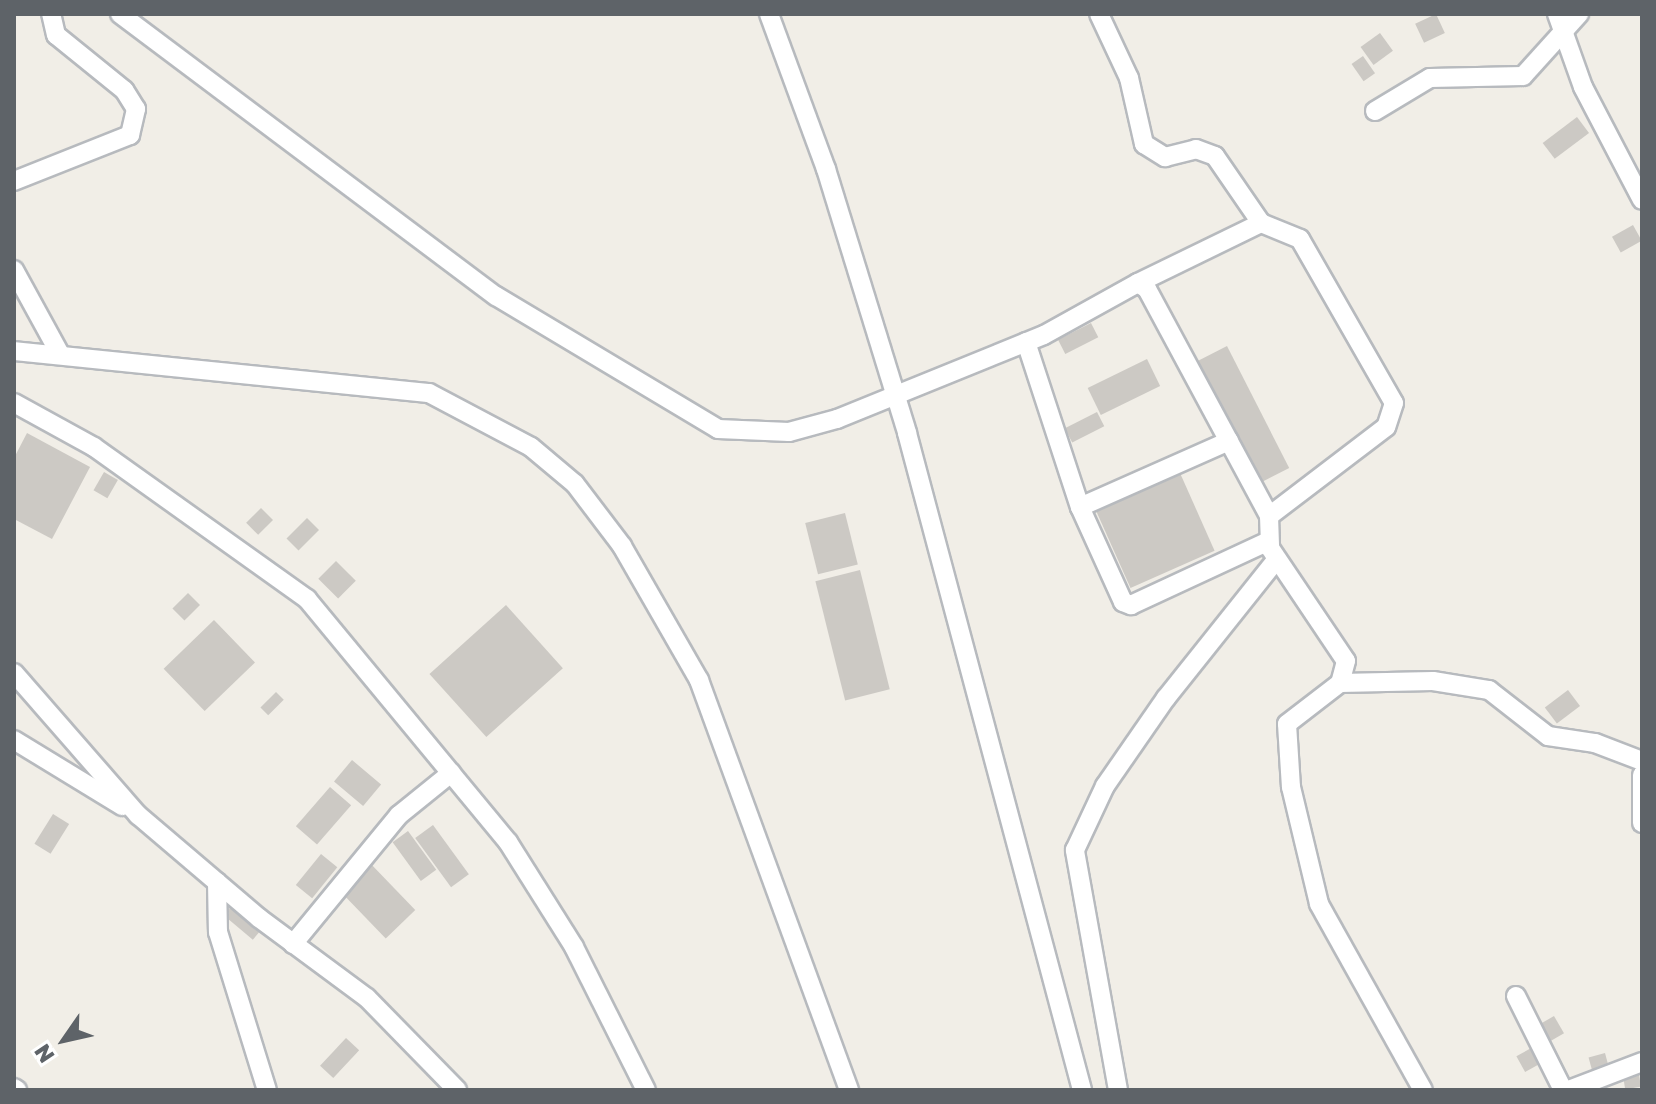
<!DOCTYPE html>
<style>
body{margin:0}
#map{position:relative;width:1656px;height:1104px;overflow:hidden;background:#f1eee7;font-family:"Golos Text",sans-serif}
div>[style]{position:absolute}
.building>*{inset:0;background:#ccc9c4;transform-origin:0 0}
.roads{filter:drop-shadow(2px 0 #b7babe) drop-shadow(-2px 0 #b7babe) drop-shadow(0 2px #b7babe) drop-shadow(0 -2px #b7babe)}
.minor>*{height:18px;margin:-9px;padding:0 9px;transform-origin:9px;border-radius:9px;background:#fff}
span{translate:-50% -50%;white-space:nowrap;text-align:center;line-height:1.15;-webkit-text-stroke:8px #fff;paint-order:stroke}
.frame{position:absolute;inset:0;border:16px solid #5e6368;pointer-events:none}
.north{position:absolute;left:24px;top:1000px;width:80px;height:80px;-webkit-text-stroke:6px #fff;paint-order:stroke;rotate:236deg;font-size:22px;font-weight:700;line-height:32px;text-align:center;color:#5e6368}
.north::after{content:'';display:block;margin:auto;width:28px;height:36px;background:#5e6368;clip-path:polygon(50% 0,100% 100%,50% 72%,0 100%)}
</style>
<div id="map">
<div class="building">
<div style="left:1436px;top:14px;width:21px;height:23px;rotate:65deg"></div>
<div style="left:1380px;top:33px;width:22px;height:24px;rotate:54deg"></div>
<div style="left:1363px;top:56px;width:21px;height:14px;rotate:55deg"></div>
<div style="left:1577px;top:117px;width:20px;height:43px;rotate:53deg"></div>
<div style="left:1633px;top:225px;width:18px;height:24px;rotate:61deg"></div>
<div style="left:1091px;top:323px;width:16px;height:37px;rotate:63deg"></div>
<div style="left:1227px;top:346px;width:137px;height:34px;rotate:63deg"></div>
<div style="left:1147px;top:359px;width:30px;height:66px;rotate:64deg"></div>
<div style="left:1097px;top:412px;width:16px;height:36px;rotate:63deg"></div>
<div style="clip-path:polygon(27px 433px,90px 467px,52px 539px,14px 519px,14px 458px)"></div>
<div style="left:104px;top:472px;width:16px;height:21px;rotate:30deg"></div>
<div style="left:1180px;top:473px;width:85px;height:92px;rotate:66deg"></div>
<div style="left:261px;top:508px;width:17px;height:21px;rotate:45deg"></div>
<div style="left:845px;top:513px;width:53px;height:41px;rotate:76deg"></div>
<div style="left:307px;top:518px;width:17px;height:29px;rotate:45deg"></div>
<div style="left:336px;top:561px;width:28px;height:25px;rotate:45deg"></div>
<div style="left:860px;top:570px;width:123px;height:46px;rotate:76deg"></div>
<div style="left:188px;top:593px;width:17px;height:22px;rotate:45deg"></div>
<div style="left:506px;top:605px;width:85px;height:103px;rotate:48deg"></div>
<div style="left:214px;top:620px;width:59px;height:70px;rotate:46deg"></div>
<div style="left:1568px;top:690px;width:20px;height:29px;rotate:53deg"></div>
<div style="left:276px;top:692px;width:11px;height:22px;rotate:45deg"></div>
<div style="left:352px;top:760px;width:38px;height:28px;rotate:40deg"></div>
<div style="left:330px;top:787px;width:28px;height:52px;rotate:41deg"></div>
<div style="left:53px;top:814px;width:19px;height:35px;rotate:32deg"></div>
<div style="left:433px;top:825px;width:61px;height:22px;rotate:54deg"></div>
<div style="left:408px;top:831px;width:48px;height:19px;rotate:54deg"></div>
<div style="left:321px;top:854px;width:21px;height:40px;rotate:39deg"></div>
<div style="left:368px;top:861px;width:68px;height:41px;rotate:46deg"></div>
<div style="left:234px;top:903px;width:38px;height:16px;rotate:40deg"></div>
<div style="left:1554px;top:1016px;width:20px;height:21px;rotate:60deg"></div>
<div style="left:346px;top:1038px;width:18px;height:38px;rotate:43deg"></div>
<div style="left:1533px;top:1047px;width:18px;height:19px;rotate:61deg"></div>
<div style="left:1605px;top:1053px;width:16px;height:17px;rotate:75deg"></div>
<div style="left:1638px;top:1068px;width:19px;height:16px;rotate:81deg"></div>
</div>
<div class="roads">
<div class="minor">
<div style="left:120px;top:14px;width:470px;rotate:36.9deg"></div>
<div style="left:496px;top:296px;width:259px;rotate:30.9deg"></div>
<div style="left:718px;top:429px;width:71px;rotate:2.4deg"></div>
<div style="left:789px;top:432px;width:50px;rotate:-15.2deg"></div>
<div style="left:837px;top:419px;width:223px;rotate:-22.1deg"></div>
<div style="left:1044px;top:335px;width:107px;rotate:-29deg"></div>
<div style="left:1138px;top:283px;width:11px;rotate:34deg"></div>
<div style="left:1147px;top:289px;width:258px;rotate:61.7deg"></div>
<div style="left:1269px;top:516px;width:32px;rotate:88deg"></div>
<div style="left:1270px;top:548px;width:136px;rotate:56.1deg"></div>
<div style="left:1346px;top:661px;width:23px;rotate:105deg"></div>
<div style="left:1340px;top:683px;width:67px;rotate:142.3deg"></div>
<div style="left:1287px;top:724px;width:63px;rotate:86.4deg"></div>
<div style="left:1291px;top:787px;width:120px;rotate:76.5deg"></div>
<div style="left:1319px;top:904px;width:213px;rotate:60.8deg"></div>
<div style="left:769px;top:14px;width:165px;rotate:69.8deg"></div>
<div style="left:826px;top:169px;width:276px;rotate:72.9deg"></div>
<div style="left:907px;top:433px;width:680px;rotate:75.08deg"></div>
<div style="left:1099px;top:14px;width:71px;rotate:64.9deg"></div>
<div style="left:1129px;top:78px;width:68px;rotate:77.2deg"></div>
<div style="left:1144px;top:144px;width:25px;rotate:32deg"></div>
<div style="left:1165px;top:157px;width:32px;rotate:-14deg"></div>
<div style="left:1196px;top:149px;width:20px;rotate:20deg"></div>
<div style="left:1215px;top:156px;width:81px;rotate:55.5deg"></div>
<div style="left:1261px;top:223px;width:42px;rotate:22.3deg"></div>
<div style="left:1300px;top:239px;width:189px;rotate:60.2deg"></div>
<div style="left:1394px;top:403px;width:25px;rotate:108deg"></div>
<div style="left:1386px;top:427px;width:147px;rotate:142.7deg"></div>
<div style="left:1557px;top:14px;width:77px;rotate:70.4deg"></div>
<div style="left:1583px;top:87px;width:127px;rotate:62.4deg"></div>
<div style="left:1375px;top:111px;width:64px;rotate:-31deg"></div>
<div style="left:1430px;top:78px;width:93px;rotate:-1.2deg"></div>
<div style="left:1523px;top:76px;width:84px;rotate:-47.9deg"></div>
<div style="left:14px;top:181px;width:125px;rotate:-21.6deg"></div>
<div style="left:130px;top:135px;width:27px;rotate:-77deg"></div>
<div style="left:136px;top:109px;width:22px;rotate:-122deg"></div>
<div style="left:124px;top:90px;width:87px;rotate:-141deg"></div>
<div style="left:56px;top:35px;width:22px;rotate:-103deg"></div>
<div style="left:14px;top:270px;width:96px;rotate:61.3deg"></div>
<div style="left:1138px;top:283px;width:137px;rotate:-26deg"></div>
<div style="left:1026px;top:342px;width:174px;rotate:71.9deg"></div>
<div style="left:1080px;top:507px;width:104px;rotate:65.6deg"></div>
<div style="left:1123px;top:602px;width:9px;rotate:21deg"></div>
<div style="left:1131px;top:605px;width:152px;rotate:-24.9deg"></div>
<div style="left:14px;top:351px;width:417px;rotate:5.8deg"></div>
<div style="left:429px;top:393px;width:115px;rotate:27.9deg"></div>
<div style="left:531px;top:447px;width:57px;rotate:40.1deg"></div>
<div style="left:575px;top:484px;width:78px;rotate:52.8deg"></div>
<div style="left:622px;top:546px;width:155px;rotate:60.1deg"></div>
<div style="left:699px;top:680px;width:437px;rotate:69.9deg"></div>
<div style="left:14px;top:403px;width:91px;rotate:28.8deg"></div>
<div style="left:94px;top:447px;width:262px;rotate:35.5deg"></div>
<div style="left:307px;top:599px;width:315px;rotate:50.4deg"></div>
<div style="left:508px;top:842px;width:124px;rotate:57.8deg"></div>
<div style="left:574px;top:947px;width:160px;rotate:63.3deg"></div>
<div style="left:1080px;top:507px;width:163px;rotate:-23.9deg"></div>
<div style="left:14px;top:673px;width:189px;rotate:48.9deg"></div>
<div style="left:138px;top:815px;width:159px;rotate:40.4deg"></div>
<div style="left:259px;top:918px;width:134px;rotate:36.5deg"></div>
<div style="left:367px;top:998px;width:129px;rotate:45.6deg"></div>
<div style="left:1340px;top:683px;width:93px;rotate:-1.2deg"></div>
<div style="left:1433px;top:681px;width:57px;rotate:9.1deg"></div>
<div style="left:1489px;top:690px;width:75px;rotate:37.9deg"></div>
<div style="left:1548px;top:736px;width:48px;rotate:8.5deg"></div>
<div style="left:1595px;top:743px;width:50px;rotate:21deg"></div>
<div style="left:14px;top:740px;width:127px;rotate:31.4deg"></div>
<div style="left:1642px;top:775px;width:48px;rotate:90deg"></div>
<div style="left:217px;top:882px;width:50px;rotate:88.9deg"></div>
<div style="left:218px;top:932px;width:165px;rotate:72.8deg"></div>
<div style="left:293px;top:944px;width:167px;rotate:-50.6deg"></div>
<div style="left:399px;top:815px;width:67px;rotate:-38.9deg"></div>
<div style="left:1516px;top:996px;width:105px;rotate:63.4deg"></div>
<div style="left:14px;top:1088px;width:4px;rotate:34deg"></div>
<div style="left:1118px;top:1090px;width:244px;rotate:-100.2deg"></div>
<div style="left:1075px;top:850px;width:71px;rotate:-64.9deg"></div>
<div style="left:1105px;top:786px;width:107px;rotate:-55.3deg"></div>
<div style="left:1166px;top:698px;width:176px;rotate:-51.4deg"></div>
<div style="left:1569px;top:1090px;width:78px;rotate:-21deg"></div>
</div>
</div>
<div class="frame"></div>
<div class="north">N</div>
</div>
